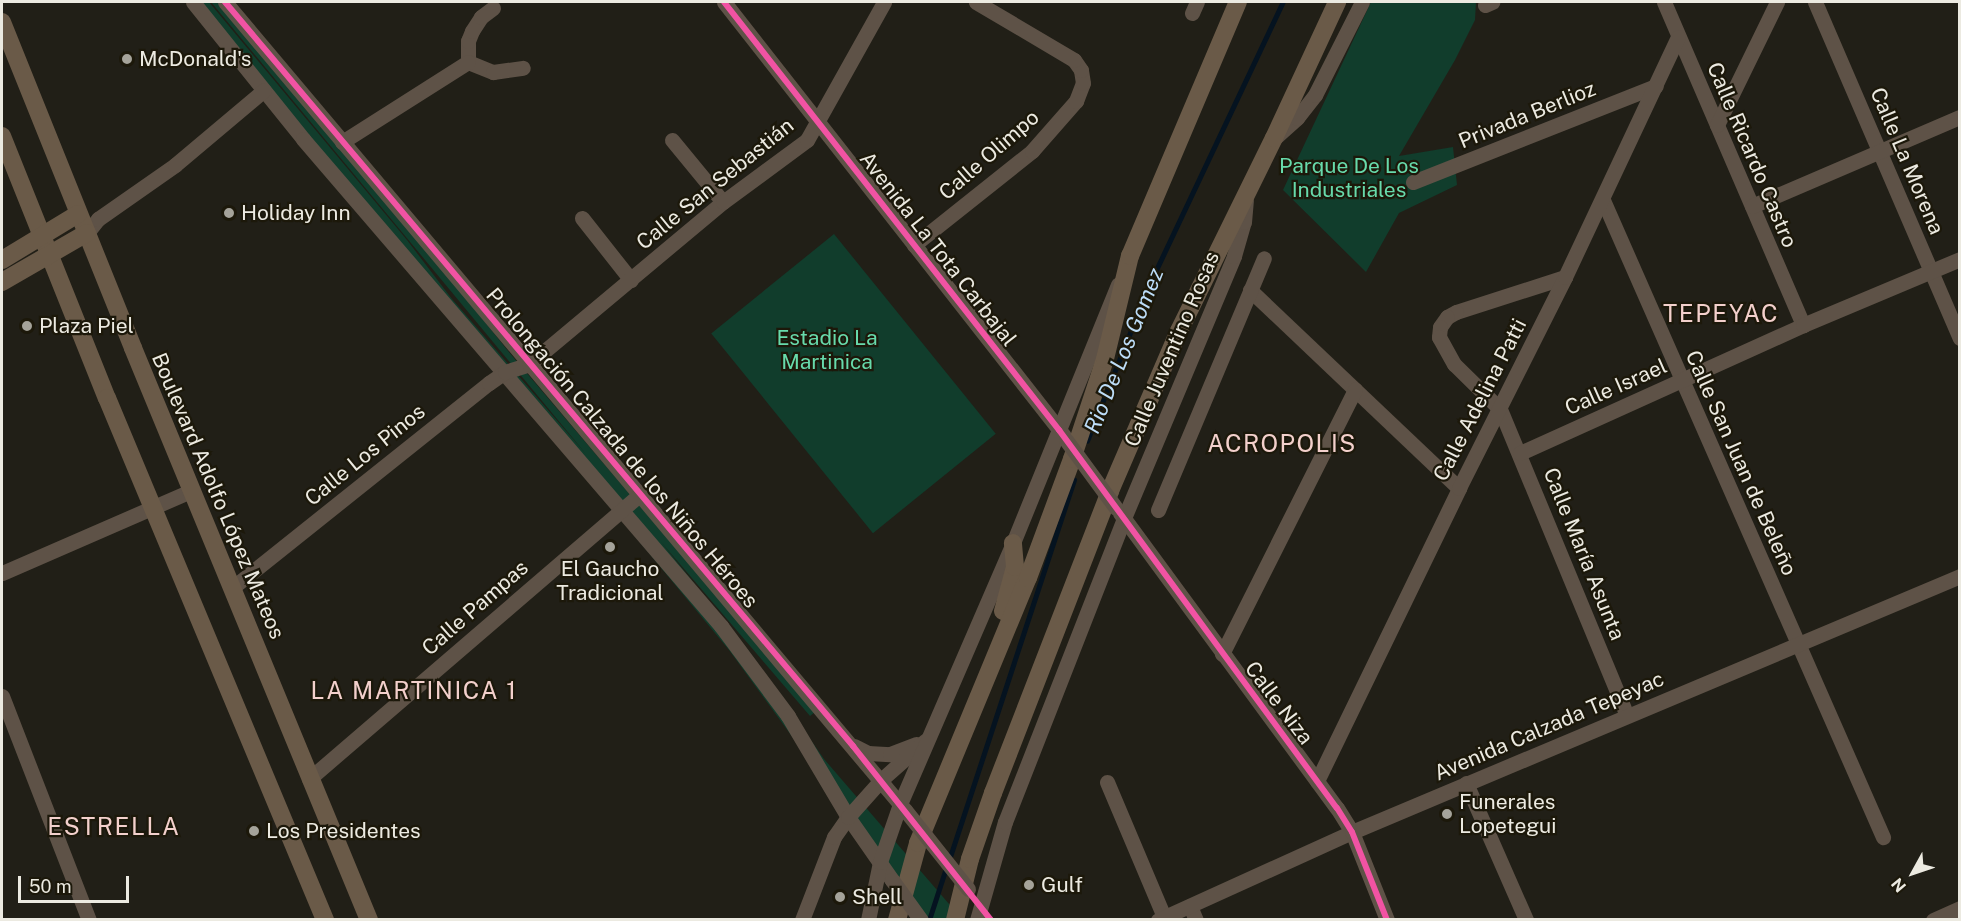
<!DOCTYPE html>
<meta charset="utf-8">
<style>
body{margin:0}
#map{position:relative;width:1961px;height:921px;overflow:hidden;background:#211f17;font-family:"Public Sans",sans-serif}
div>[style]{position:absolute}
.green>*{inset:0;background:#113d2c;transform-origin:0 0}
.stream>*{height:4.5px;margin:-2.25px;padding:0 2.25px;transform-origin:2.25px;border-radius:2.25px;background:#051320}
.minor>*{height:15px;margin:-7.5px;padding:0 7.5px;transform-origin:7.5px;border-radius:7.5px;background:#5e5247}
.major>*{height:18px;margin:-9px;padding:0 9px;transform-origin:9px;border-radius:9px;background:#6a5a48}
.minor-bridge>*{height:15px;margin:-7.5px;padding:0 7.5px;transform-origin:7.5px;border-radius:7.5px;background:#5e5247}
.cycleway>*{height:6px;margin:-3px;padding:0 3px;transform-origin:3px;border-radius:3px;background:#f153a3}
.dots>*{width:16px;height:16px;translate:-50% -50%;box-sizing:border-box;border:3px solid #1c180a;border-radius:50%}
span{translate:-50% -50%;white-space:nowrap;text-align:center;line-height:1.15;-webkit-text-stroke:4.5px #1c180a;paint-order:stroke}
.poi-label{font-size:21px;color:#eceae1}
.left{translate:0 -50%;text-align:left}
.street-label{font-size:21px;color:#eceae1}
.park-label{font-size:21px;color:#67daab}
.water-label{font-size:22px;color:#bdddf8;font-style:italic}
.quarter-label{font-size:24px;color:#f3d0cc;letter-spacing:1.5px}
.frame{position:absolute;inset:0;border:3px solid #eceae1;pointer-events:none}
.north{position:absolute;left:1883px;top:843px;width:60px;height:60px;-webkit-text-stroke:4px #1c180a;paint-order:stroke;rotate:230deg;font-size:16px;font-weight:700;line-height:24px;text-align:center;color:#eceae1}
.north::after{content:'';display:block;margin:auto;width:21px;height:27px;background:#eceae1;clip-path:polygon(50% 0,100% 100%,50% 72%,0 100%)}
.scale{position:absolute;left:18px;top:876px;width:111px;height:27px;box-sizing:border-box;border:3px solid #eceae1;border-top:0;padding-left:8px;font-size:18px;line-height:21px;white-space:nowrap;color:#eceae1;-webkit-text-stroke:4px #1c180a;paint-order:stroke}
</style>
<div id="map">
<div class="green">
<div style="clip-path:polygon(199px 2px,209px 2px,407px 240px,452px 299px,586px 454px,211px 2px,222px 2px,342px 142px,508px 351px,815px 712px,810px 716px,661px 542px,748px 650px,824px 759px,962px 919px,925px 919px,729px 650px,374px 221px)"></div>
<div style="clip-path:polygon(1371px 2px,1476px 2px,1475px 20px,1455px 60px,1399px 156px,1453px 147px,1457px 185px,1399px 213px,1366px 272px,1283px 190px)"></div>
<div style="left:834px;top:234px;width:257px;height:158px;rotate:51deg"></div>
</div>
<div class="stream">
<div style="left:1087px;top:441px;width:168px;rotate:-68.3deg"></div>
<div style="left:1149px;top:285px;width:313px;rotate:-64.7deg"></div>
<div style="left:949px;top:860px;width:400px;rotate:-71.8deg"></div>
<div style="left:929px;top:920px;width:55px;rotate:-71.9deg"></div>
</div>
<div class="minor">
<div style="left:193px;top:2px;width:176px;rotate:51.2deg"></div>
<div style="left:303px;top:139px;width:642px;rotate:49.36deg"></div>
<div style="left:721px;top:626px;width:112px;rotate:53.3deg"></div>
<div style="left:788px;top:716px;width:117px;rotate:59.3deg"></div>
<div style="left:848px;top:817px;width:77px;rotate:55.1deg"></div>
<div style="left:225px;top:2px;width:1056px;rotate:49.92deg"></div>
<div style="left:724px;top:2px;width:551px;rotate:51.92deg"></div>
<div style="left:1664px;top:2px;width:352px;rotate:66.7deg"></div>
<div style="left:1815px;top:2px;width:366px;rotate:66.7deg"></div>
<div style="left:1485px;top:5px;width:8px;rotate:-23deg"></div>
<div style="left:1192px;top:13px;width:12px;rotate:-66deg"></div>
<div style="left:468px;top:62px;width:21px;rotate:-90deg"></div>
<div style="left:468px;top:41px;width:11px;rotate:-68deg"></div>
<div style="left:472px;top:31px;width:17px;rotate:-57deg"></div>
<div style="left:481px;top:17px;width:15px;rotate:-37deg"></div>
<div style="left:468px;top:62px;width:27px;rotate:22deg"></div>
<div style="left:493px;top:72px;width:30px;rotate:-8deg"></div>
<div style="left:1717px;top:125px;width:137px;rotate:-64deg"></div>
<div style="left:1277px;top:136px;width:27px;rotate:-42deg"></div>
<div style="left:1297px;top:118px;width:29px;rotate:-52deg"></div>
<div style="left:1315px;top:95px;width:104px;rotate:-63.2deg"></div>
<div style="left:672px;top:140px;width:80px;rotate:50.6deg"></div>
<div style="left:342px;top:142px;width:149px;rotate:-32.4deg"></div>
<div style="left:1413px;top:182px;width:261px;rotate:-21.6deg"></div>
<div style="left:1603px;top:200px;width:696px;rotate:66.27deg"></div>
<div style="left:1752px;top:206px;width:226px;rotate:-23.2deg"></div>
<div style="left:582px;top:218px;width:79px;rotate:51.7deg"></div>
<div style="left:87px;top:233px;width:18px;rotate:-52deg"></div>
<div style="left:98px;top:219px;width:94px;rotate:-35deg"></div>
<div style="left:175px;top:165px;width:116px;rotate:-40.1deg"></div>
<div style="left:914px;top:245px;width:151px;rotate:-38.5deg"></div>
<div style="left:1032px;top:151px;width:67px;rotate:-48.7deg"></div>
<div style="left:1076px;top:101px;width:19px;rotate:-69deg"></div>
<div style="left:1083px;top:83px;width:13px;rotate:-99deg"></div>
<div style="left:1081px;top:70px;width:12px;rotate:-125deg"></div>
<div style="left:1074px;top:60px;width:114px;rotate:-149.4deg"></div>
<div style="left:1565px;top:277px;width:114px;rotate:162.2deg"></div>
<div style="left:1456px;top:312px;width:10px;rotate:151deg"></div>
<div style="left:1447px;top:317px;width:12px;rotate:125deg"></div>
<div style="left:1440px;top:327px;width:10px;rotate:96deg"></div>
<div style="left:1439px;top:337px;width:31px;rotate:61deg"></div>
<div style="left:1454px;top:364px;width:64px;rotate:44.4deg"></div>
<div style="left:1500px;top:409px;width:331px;rotate:67.5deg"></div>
<div style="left:1250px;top:290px;width:288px;rotate:43.5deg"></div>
<div style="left:1520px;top:453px;width:311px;rotate:-24.3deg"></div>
<div style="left:1803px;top:325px;width:170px;rotate:-22.8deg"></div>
<div style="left:1158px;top:510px;width:273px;rotate:-67.2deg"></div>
<div style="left:1120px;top:513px;width:366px;rotate:53.7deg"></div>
<div style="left:1337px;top:808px;width:28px;rotate:58deg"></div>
<div style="left:1352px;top:832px;width:95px;rotate:68.3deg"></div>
<div style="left:2px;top:573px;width:206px;rotate:-23.5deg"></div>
<div style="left:232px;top:588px;width:329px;rotate:-38.6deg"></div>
<div style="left:489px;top:383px;width:19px;rotate:-35deg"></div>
<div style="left:505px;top:372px;width:25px;rotate:-18deg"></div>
<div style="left:529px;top:364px;width:253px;rotate:-39.9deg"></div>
<div style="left:723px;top:202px;width:104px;rotate:-36.4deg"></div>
<div style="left:807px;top:140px;width:158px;rotate:-60.8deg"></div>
<div style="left:1222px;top:654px;width:296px;rotate:-63.3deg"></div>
<div style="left:2px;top:696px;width:240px;rotate:68.8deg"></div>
<div style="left:854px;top:746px;width:16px;rotate:27deg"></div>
<div style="left:868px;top:753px;width:22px;rotate:3deg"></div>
<div style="left:890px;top:754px;width:28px;rotate:-21deg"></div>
<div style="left:309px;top:779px;width:437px;rotate:-40.7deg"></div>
<div style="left:1317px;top:781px;width:326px;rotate:-64.1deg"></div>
<div style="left:1459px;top:488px;width:236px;rotate:-63.3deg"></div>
<div style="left:1565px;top:277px;width:265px;rotate:-64.8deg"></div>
<div style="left:1107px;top:782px;width:147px;rotate:67.1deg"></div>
<div style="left:1466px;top:783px;width:150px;rotate:66.3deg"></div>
<div style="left:1190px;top:906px;width:15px;rotate:67deg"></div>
<div style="left:802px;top:920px;width:89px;rotate:-68.9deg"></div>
<div style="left:834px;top:837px;width:24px;rotate:-55deg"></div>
<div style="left:848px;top:817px;width:50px;rotate:-48.3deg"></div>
<div style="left:881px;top:780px;width:59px;rotate:-41.6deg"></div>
<div style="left:868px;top:920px;width:59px;rotate:-78.3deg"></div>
<div style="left:880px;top:862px;width:61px;rotate:-71deg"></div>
<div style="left:900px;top:804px;width:284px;rotate:-66.6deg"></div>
<div style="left:1013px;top:543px;width:279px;rotate:-67.9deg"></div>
<div style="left:977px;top:920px;width:102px;rotate:-74.1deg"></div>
<div style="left:1005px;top:822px;width:326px;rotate:-68.6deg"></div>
<div style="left:1124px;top:518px;width:284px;rotate:-67.2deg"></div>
<div style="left:1234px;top:256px;width:35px;rotate:-74deg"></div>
<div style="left:1244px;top:222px;width:22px;rotate:-85deg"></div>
<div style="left:1158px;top:920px;width:213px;rotate:-24.4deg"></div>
<div style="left:1352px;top:832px;width:660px;rotate:-22.83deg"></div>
<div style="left:1933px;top:920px;width:30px;rotate:-24deg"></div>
</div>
<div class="major">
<div style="left:2px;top:22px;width:351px;rotate:68.1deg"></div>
<div style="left:133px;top:348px;width:619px;rotate:67.58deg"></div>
<div style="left:2px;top:136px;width:282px;rotate:68.2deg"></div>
<div style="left:107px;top:398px;width:566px;rotate:67.33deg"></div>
<div style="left:2px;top:260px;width:89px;rotate:-31.2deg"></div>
<div style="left:2px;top:282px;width:98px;rotate:-30deg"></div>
<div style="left:1003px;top:611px;width:46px;rotate:-74.7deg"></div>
<div style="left:1015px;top:567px;width:24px;rotate:-95deg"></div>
<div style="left:897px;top:920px;width:80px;rotate:-74.7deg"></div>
<div style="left:918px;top:843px;width:287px;rotate:-67.5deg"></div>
<div style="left:1028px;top:578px;width:127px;rotate:-69.7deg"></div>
<div style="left:1072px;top:459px;width:105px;rotate:-71.7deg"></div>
<div style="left:1105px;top:359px;width:106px;rotate:-76.4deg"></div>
<div style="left:1130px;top:256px;width:276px;rotate:-67deg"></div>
<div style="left:955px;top:920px;width:63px;rotate:-76.2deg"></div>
<div style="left:970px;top:859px;width:70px;rotate:-70.8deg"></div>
<div style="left:993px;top:793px;width:324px;rotate:-68.8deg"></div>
<div style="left:1110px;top:491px;width:174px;rotate:-66.7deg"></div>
<div style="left:1179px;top:331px;width:215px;rotate:-63.8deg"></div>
<div style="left:1274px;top:138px;width:150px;rotate:-65.1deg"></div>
</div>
<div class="minor-bridge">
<div style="left:1066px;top:440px;width:84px;rotate:53.7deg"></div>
<div style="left:905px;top:810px;width:101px;rotate:51.4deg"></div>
<div style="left:892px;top:880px;width:49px;rotate:54.1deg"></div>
</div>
<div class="cycleway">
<div style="left:225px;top:2px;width:974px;rotate:49.83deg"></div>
<div style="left:853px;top:746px;width:222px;rotate:51.6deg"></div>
<div style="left:724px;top:2px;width:544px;rotate:51.95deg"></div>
<div style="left:1059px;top:430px;width:469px;rotate:53.7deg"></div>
<div style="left:1337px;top:808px;width:28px;rotate:58deg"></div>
<div style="left:1352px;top:832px;width:95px;rotate:68.3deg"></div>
</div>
<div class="dots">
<div style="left:127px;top:59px;background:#a5a39a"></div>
<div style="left:229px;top:213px;background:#a5a39a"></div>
<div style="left:27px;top:326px;background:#a5a39a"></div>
<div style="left:610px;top:547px;background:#a5a39a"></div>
<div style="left:1447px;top:814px;background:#a5a39a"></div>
<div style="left:254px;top:831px;background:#a5a39a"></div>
<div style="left:1029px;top:885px;background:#a5a39a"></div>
<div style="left:840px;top:897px;background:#a5a39a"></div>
</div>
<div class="poi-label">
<span class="left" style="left:139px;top:59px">McDonald's</span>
<span class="left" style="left:241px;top:213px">Holiday Inn</span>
<span class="left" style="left:39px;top:326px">Plaza Piel</span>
<span style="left:610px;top:581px">El Gaucho<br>Tradicional</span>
<span class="left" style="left:1459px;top:814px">Funerales<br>Lopetegui</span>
<span class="left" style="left:266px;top:831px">Los Presidentes</span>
<span class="left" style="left:1041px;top:885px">Gulf</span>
<span class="left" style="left:852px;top:897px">Shell</span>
</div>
<div class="street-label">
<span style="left:1527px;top:115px;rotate:-22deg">Privada Berlioz</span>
<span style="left:989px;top:155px;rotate:-41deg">Calle Olimpo</span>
<span style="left:1752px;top:155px;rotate:67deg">Calle Ricardo Castro</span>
<span style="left:1907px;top:161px;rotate:67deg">Calle La Morena</span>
<span style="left:715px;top:184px;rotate:-39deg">Calle San Sebastián</span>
<span style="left:938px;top:249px;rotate:52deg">Avenida La Tota Carbajal</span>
<span style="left:1172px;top:349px;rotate:-67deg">Calle Juventino Rosas</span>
<span style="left:1616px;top:387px;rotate:-24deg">Calle Israel</span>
<span style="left:1480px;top:400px;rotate:-63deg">Calle Adelina Patti</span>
<span style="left:622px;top:448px;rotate:50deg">Prolongación Calzada de los Niños Héroes</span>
<span style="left:365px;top:455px;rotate:-39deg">Calle Los Pinos</span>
<span style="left:1741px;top:463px;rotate:66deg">Calle San Juan de Beleño</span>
<span style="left:218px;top:496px;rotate:67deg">Boulevard Adolfo López Mateos</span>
<span style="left:1584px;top:554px;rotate:68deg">Calle María Asunta</span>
<span style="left:475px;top:608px;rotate:-41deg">Calle Pampas</span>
<span style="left:1279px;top:703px;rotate:53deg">Calle Niza</span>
<span style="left:1549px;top:726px;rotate:-23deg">Avenida Calzada Tepeyac</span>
</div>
<div class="park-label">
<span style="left:1349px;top:178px">Parque De Los<br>Industriales</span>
<span style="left:827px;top:350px">Estadio La<br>Martinica</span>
</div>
<div class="water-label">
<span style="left:1124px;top:351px;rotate:-68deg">Rio De Los Gomez</span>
</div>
<div class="quarter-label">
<span style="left:1721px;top:314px">TEPEYAC</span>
<span style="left:1282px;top:444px">ACROPOLIS</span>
<span style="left:414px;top:691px">LA MARTINICA 1</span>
<span style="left:114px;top:827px">ESTRELLA</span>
</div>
<div class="frame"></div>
<div class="north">N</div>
<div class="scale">50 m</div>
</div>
